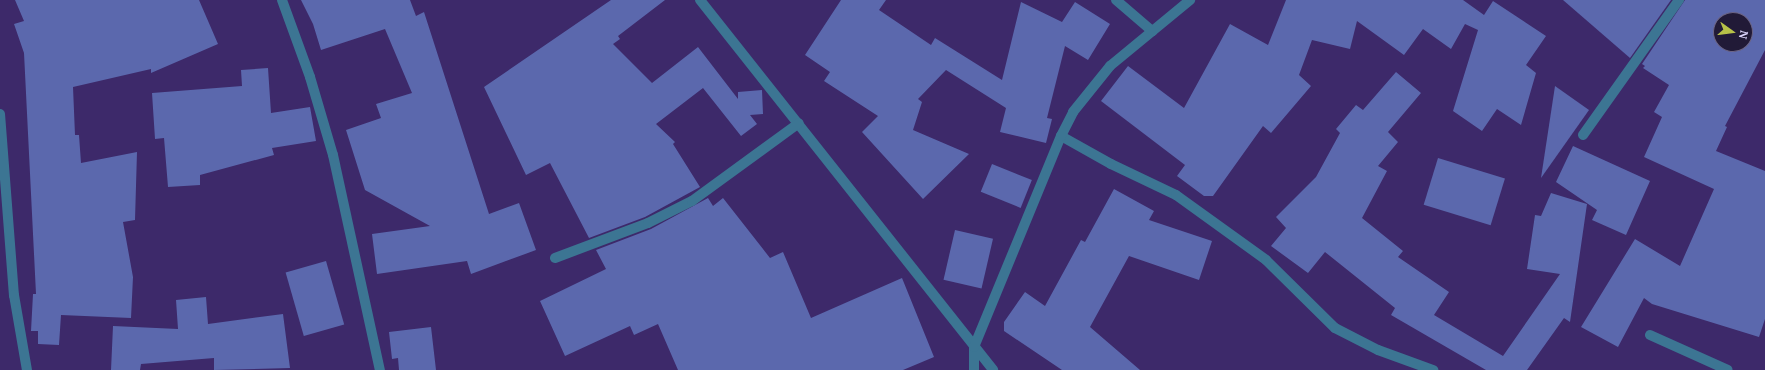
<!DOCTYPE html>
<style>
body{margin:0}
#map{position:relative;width:1765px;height:370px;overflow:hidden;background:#3d296a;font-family:"PT Serif",serif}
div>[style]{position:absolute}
.building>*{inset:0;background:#5b68ad;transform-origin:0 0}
.minor>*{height:10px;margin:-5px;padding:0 5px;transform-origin:5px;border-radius:5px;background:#3c7593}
span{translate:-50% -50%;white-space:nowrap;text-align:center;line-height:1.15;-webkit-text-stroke:3px #211a37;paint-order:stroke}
.north{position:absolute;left:1713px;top:12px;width:40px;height:40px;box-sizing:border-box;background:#211a37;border:1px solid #6c6586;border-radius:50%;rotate:104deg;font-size:11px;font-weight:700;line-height:16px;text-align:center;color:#ddd6fd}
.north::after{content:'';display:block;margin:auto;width:14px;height:18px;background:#b7c148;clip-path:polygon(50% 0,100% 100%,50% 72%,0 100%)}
</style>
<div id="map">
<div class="building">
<div style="clip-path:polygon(15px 0,199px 0,218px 44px,151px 73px,151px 69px,73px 87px,75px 135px,79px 135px,81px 163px,137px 152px,135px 220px,123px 222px,133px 277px,131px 318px,61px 315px,59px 345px,38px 344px,38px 331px,31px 331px,33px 294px,36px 294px,24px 53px,14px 24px,24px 21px)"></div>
<div style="clip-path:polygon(301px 0,410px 0,416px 16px,424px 12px,489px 214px,519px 203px,536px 250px,471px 274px,467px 261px,377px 274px,372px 234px,430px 226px,365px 190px,346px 130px,381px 118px,376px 104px,412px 93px,385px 29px,321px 50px,313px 24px)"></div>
<div style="clip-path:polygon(611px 0,665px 0,618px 36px,620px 39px,613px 44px,652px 83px,698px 47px,738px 99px,738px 92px,762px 90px,763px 114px,750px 115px,757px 124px,741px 136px,703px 88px,656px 124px,675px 142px,673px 144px,700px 187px,645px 217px,589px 238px,550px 163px,526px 175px,484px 87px)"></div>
<div style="clip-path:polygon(841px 0,886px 0,879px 10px,931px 45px,935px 38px,1002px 80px,1021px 2px,1062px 22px,1075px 2px,1110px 24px,1088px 60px,1065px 46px,1047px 118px,1052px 119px,1046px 143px,1000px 132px,1006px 108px,946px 70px,918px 99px,922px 102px,913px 130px,969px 154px,923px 199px,862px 132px,878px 116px,824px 81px,830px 72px,805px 55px)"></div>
<div style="clip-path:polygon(1286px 0,1463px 0,1484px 15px,1493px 1px,1546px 36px,1526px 65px,1536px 73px,1521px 125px,1497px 109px,1482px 131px,1453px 111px,1478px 30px,1465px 24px,1451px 49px,1423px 29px,1404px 55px,1357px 21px,1350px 49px,1312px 40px,1299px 75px,1311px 86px,1271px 133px,1263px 126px,1213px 196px,1204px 196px,1177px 176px,1185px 165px,1101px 101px,1128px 66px,1184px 108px,1230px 24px,1268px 45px)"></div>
<div style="clip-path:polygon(1563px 0,1671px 0,1630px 58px)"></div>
<div style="clip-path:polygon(evenodd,1685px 0,1765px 0,1765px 50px,1725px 126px,1727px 127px,1716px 151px,1765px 171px,1765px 319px,1759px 337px,1652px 304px,1644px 298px,1618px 347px,1581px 327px,1635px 239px,1680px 266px,1714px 189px,1644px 157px,1662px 117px,1654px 112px,1669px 85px,1643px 68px,1645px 66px,1642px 64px,1685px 0,1721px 20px,1745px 20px,1745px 44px,1721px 44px,1721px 20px)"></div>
<div style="clip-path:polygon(268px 68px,271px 113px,310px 107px,316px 141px,272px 148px,274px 155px,200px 175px,200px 185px,168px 187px,164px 138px,155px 139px,152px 93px,242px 86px,241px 70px)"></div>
<div style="clip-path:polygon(1396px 72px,1421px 93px,1388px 132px,1398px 142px,1378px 166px,1387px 171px,1362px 218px,1403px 251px,1398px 257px,1449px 292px,1434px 315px,1503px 356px,1560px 274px,1527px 269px,1535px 215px,1541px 216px,1551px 193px,1587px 204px,1570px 322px,1564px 318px,1527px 370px,1486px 370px,1391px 315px,1395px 308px,1325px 252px,1308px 273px,1271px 246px,1286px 228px,1276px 217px,1316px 177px,1340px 133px,1336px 129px,1356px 105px,1363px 110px)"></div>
<div style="clip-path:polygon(1555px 86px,1589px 110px,1541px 178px)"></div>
<div style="clip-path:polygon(1573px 146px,1650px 181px,1626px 235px,1592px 220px,1597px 210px,1556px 182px)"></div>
<div style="left:1438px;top:158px;width:70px;height:49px;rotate:17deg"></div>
<div style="left:992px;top:164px;width:43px;height:30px;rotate:22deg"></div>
<div style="clip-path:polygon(1114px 189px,1154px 211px,1149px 220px,1212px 241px,1199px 280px,1129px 256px,1090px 327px,1140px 370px,1062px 370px,1004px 331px,1004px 322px,1025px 292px,1045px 306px,1081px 240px,1085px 242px)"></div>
<div style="clip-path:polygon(708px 198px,713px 206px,723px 198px,770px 258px,783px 252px,811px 318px,902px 278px,934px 357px,903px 370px,678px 370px,658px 324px,634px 335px,630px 326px,565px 356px,540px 301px,606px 269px,596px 250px,651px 229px)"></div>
<div style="left:955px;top:230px;width:39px;height:51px;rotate:13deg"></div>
<div style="left:326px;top:261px;width:66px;height:42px;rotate:74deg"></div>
<div style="clip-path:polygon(206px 297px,208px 324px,283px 314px,290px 368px,214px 370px,214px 358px,141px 364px,140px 370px,111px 370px,113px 326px,178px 329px,176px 300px)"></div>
<div style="clip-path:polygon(431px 327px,436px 370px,399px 370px,398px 358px,392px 359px,389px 332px)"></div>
</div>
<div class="minor">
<div style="left:282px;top:0;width:82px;rotate:70deg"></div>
<div style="left:310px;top:77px;width:81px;rotate:73.6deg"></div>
<div style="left:333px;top:155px;width:220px;rotate:77.7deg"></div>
<div style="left:700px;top:0;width:472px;rotate:51.6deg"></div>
<div style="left:1116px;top:0;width:48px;rotate:40.7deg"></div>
<div style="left:0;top:114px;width:182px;rotate:85.6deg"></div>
<div style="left:14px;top:295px;width:76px;rotate:80.2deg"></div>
<div style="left:1583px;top:135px;width:166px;rotate:-54.6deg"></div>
<div style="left:1061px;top:136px;width:57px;rotate:29.2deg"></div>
<div style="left:1111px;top:164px;width:72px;rotate:25.5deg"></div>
<div style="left:1176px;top:195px;width:111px;rotate:35.8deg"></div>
<div style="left:1266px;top:260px;width:97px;rotate:44.6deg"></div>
<div style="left:1335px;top:328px;width:48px;rotate:27.1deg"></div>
<div style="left:1378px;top:350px;width:59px;rotate:20deg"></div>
<div style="left:555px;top:258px;width:99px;rotate:-20.6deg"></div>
<div style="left:648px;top:223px;width:49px;rotate:-26.6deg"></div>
<div style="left:692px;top:201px;width:132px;rotate:-36.1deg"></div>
<div style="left:1650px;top:335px;width:85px;rotate:24.2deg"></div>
<div style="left:974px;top:370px;width:23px;rotate:-90deg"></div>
<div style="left:974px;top:347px;width:228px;rotate:-67.6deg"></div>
<div style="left:1061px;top:136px;width:27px;rotate:-63deg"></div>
<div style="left:1073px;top:112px;width:59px;rotate:-51.2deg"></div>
<div style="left:1110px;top:66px;width:104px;rotate:-39.5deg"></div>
</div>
<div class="north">N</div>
</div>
